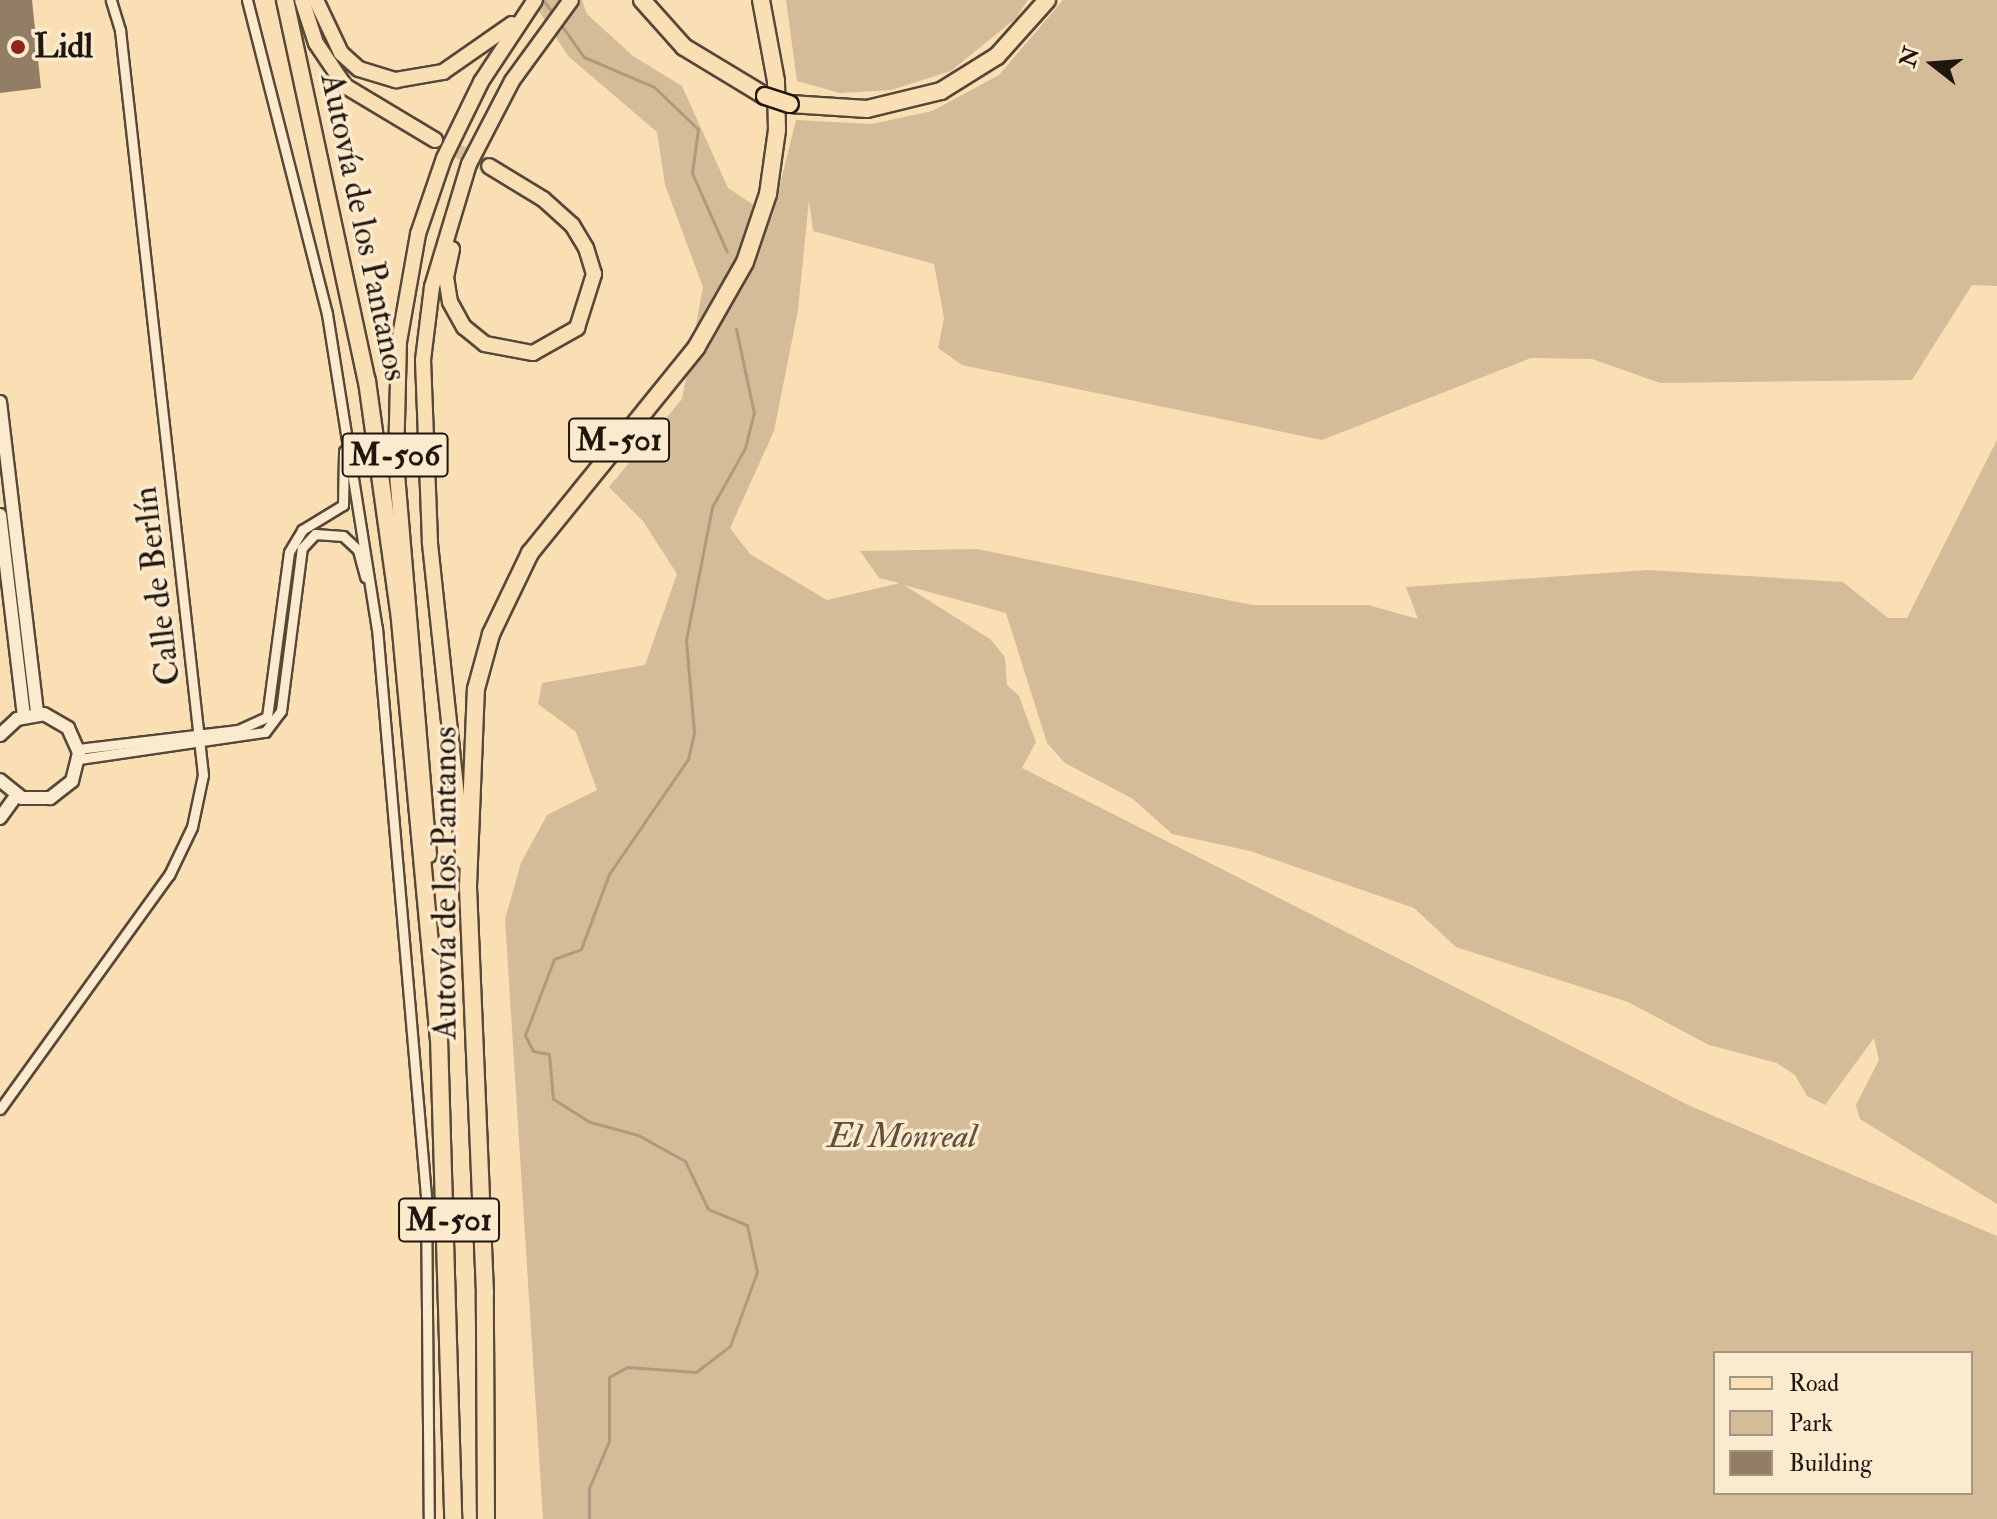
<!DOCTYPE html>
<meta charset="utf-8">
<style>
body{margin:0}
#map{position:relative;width:1997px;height:1519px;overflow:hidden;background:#fadeb4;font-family:"IM FELL Double Pica",serif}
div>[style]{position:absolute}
.green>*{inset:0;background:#d5bc98}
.stream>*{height:3px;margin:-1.5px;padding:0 1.5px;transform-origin:1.5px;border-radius:1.5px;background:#b09a7c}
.building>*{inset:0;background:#917e64}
.primary-tunnel>*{height:14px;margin-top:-7px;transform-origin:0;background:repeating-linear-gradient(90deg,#d9c09b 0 14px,transparent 0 21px)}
.roads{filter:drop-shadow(2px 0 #564838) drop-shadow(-2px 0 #564838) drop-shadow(0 2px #564838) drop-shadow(0 -2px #564838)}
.street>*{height:9px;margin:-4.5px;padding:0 4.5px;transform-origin:4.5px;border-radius:4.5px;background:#fceace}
.secondary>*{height:12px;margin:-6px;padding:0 6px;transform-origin:6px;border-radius:6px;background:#fceace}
.primary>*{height:14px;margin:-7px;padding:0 7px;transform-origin:7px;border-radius:7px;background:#fadeb4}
.highway>*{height:16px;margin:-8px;padding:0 8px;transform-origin:8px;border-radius:8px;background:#fadeb4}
.bridges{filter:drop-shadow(2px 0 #1f160e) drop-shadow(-2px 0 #1f160e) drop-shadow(0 2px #1f160e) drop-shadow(0 -2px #1f160e)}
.highway-bridge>*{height:16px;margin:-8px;padding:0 8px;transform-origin:8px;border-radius:8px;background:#fadeb4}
.dots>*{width:22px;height:22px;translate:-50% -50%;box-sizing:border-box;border:4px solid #fceace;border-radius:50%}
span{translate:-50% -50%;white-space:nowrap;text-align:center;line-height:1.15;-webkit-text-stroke:7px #fceace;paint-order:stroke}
.shield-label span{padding:2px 6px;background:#fceace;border:2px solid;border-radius:6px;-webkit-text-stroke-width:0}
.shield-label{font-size:32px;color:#1f160e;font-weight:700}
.poi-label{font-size:34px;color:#1f160e;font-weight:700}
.left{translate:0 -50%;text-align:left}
.street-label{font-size:34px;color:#1f160e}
.park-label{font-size:34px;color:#5f503e;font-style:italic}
.legend{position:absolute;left:1713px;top:1351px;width:260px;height:144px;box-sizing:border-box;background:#fceace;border:2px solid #a49581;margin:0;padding:10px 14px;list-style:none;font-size:24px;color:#1f160e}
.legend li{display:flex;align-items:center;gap:16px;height:40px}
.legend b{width:40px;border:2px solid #a49581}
.north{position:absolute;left:1893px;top:24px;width:80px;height:80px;-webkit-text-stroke:6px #fceace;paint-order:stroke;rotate:287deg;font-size:22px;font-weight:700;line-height:32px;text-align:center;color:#1f160e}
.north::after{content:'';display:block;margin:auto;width:28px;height:36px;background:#1f160e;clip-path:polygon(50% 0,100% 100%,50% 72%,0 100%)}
</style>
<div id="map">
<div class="green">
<div style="clip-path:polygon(evenodd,532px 0,582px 0,587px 14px,633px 56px,682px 86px,728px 188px,772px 217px,796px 120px,872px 124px,932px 111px,999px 75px,1063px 0,1997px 0,1997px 286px,1972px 285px,1912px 380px,1660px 383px,1592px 359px,1531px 358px,1322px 440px,962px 365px,938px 348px,944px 318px,934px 264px,813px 231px,809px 200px,798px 310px,774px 431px,730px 528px,750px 554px,827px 600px,900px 583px,879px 578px,860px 551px,977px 549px,1252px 605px,1368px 605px,1418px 619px,1406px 587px,1648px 570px,1843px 582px,1888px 618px,1907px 618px,1997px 440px,1997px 1204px,1860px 1119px,1856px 1105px,1879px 1060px,1874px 1038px,1825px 1105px,1807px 1096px,1795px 1075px,1777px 1063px,1709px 1045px,1628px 1002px,1456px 947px,1414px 908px,1250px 851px,1172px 834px,1133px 799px,1065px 763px,1047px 743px,1006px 613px,904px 585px,990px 639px,1005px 657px,1007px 685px,1019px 696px,1036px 742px,1022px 768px,1688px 1105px,1997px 1236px,1997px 1519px,543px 1519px,505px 919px,521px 863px,547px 815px,597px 790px,576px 732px,538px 704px,542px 683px,645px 665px,677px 574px,643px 521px,609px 487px,682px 399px,703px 287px,665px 185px,657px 132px,568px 56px,532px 0,1715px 1353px,1971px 1353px,1971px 1493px,1715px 1493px,1715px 1353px)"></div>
<div style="clip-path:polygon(786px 0,1028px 0,1016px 18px,951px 71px,891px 90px,840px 93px,797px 81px)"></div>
</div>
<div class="stream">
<div style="left:543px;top:0;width:20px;rotate:53deg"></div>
<div style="left:559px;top:22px;width:43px;rotate:54.5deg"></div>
<div style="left:584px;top:57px;width:76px;rotate:23.2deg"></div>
<div style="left:654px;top:87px;width:61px;rotate:43.7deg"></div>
<div style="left:698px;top:129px;width:44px;rotate:97.8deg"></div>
<div style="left:692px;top:173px;width:86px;rotate:66.1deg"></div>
<div style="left:589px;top:1519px;width:31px;rotate:-90deg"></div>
<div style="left:589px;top:1488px;width:51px;rotate:-66.9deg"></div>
<div style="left:609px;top:1441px;width:64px;rotate:-90deg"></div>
<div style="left:609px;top:1377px;width:21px;rotate:-29deg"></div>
<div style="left:627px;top:1367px;width:69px;rotate:4.1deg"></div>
<div style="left:696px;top:1372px;width:43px;rotate:-37.4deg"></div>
<div style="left:730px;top:1346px;width:79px;rotate:-70deg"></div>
<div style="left:757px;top:1272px;width:48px;rotate:-102deg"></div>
<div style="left:747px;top:1225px;width:42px;rotate:-157.7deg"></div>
<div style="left:708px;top:1209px;width:53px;rotate:-115.6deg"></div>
<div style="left:685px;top:1161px;width:54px;rotate:-151deg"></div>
<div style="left:638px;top:1135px;width:50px;rotate:-164.8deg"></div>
<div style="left:590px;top:1122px;width:44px;rotate:-148.1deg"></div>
<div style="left:553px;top:1099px;width:45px;rotate:-95.1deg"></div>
<div style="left:549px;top:1054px;width:16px;rotate:-169deg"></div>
<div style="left:533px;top:1051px;width:18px;rotate:-117deg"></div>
<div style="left:525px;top:1035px;width:81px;rotate:-69.1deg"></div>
<div style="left:554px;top:959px;width:29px;rotate:-20deg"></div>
<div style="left:581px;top:949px;width:80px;rotate:-69.5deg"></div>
<div style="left:609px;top:874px;width:140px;rotate:-55.5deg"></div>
<div style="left:688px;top:759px;width:28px;rotate:-77deg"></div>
<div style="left:694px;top:732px;width:92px;rotate:-95deg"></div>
<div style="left:686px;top:640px;width:136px;rotate:-78.9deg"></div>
<div style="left:712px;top:507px;width:68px;rotate:-60.8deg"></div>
<div style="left:745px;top:448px;width:36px;rotate:-76deg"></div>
<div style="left:754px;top:413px;width:86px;rotate:-102.1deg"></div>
</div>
<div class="building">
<div style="clip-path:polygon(0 0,32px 0,41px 88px,0 93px)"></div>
</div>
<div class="primary-tunnel">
<div style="left:435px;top:140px;width:60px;rotate:25.7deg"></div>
</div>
<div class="roads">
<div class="street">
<div style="left:247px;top:0;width:324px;rotate:75.7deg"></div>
<div style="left:327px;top:314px;width:318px;rotate:81deg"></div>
<div style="left:377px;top:628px;width:570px;rotate:85.07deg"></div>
<div style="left:426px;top:1196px;width:323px;rotate:89.5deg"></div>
<div style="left:78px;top:749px;width:161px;rotate:-6.8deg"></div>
<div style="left:238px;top:730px;width:32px;rotate:-24deg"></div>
<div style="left:267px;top:717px;width:166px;rotate:-82.4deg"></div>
<div style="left:289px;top:552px;width:26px;rotate:-59deg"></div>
<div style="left:302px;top:530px;width:48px;rotate:-31.4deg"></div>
<div style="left:343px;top:505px;width:54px;rotate:-88.9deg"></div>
<div style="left:79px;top:759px;width:188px;rotate:-8.3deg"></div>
<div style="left:265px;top:732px;width:26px;rotate:-53deg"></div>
<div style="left:281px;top:711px;width:164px;rotate:-82.7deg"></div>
<div style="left:302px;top:548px;width:19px;rotate:-47deg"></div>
<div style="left:315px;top:534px;width:28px;rotate:4deg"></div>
<div style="left:343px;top:536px;width:21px;rotate:43deg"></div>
<div style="left:358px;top:550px;width:28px;rotate:75deg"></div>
<div style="left:0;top:1109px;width:289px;rotate:-54.2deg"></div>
<div style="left:169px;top:875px;width:53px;rotate:-64.4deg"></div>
<div style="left:192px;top:827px;width:53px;rotate:-78.1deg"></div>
<div style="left:203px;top:775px;width:750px;rotate:-96.36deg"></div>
<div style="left:120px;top:30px;width:31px;rotate:-107deg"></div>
</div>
<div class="secondary">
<div style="left:0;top:402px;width:314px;rotate:83.2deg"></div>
<div style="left:0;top:515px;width:202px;rotate:83.2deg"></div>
<div style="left:0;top:735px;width:23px;rotate:-43deg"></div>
<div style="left:17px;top:719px;width:27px;rotate:-10deg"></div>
<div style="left:44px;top:714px;width:28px;rotate:30deg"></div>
<div style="left:68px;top:728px;width:27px;rotate:66deg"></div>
<div style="left:79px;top:753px;width:29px;rotate:104deg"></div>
<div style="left:72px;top:781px;width:28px;rotate:142deg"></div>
<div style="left:50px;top:798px;width:28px;rotate:180deg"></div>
<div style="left:22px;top:798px;width:28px;rotate:-141deg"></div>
<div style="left:0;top:818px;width:29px;rotate:-54deg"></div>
</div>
<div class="primary">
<div style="left:302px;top:0;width:45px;rotate:72deg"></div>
<div style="left:316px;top:43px;width:52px;rotate:56deg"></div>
<div style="left:345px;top:86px;width:105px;rotate:31deg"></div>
<div style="left:316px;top:0;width:59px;rotate:64.7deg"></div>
<div style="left:341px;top:53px;width:24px;rotate:42deg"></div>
<div style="left:359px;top:69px;width:39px;rotate:17deg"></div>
<div style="left:396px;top:80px;width:48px;rotate:-9.7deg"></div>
<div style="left:443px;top:72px;width:84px;rotate:-34.8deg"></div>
<div style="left:452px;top:249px;width:29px;rotate:102deg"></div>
<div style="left:446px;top:277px;width:25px;rotate:81deg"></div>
<div style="left:450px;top:302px;width:29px;rotate:61deg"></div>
<div style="left:464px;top:327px;width:27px;rotate:39deg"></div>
<div style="left:485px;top:344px;width:49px;rotate:10.6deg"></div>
<div style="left:533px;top:353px;width:51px;rotate:-29.6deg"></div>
<div style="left:577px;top:328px;width:57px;rotate:-72.5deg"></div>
<div style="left:594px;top:274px;width:27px;rotate:-107deg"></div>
<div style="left:586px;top:248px;width:27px;rotate:-121deg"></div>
<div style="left:572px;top:225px;width:39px;rotate:-138deg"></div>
<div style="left:543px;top:199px;width:63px;rotate:-148.6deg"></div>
<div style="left:429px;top:855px;width:393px;rotate:-94.8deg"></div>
<div style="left:396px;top:463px;width:121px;rotate:-88.6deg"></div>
<div style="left:399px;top:342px;width:110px;rotate:-80deg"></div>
<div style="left:418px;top:234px;width:80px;rotate:-71.1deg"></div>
<div style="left:444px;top:158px;width:85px;rotate:-64deg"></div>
<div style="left:481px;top:82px;width:98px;rotate:-56.6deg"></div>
<div style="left:464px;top:862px;width:322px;rotate:-96.1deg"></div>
<div style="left:430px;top:542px;width:182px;rotate:-92.2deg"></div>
<div style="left:423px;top:360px;width:74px;rotate:-83deg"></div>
<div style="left:432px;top:287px;width:128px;rotate:-73.3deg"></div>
<div style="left:469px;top:164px;width:93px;rotate:-62.6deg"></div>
<div style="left:512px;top:81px;width:100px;rotate:-53.9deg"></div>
</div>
<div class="highway">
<div style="left:285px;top:0;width:390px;rotate:77.9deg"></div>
<div style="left:367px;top:381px;width:241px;rotate:82.1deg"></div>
<div style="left:400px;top:620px;width:420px;rotate:84.7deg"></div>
<div style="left:439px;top:1038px;width:481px;rotate:88.3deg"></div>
<div style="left:642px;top:0;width:63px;rotate:48.2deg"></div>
<div style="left:684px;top:47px;width:95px;rotate:31.2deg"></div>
<div style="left:790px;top:104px;width:77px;rotate:3.7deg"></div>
<div style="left:867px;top:109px;width:76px;rotate:-13.7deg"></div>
<div style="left:941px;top:91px;width:66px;rotate:-32deg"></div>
<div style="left:997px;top:56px;width:75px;rotate:-48.2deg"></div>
<div style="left:486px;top:1519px;width:226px;rotate:-90.3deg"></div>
<div style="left:485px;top:1293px;width:407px;rotate:-92.4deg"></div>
<div style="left:468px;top:886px;width:197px;rotate:-87.7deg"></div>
<div style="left:476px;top:689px;width:57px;rotate:-74.7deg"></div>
<div style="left:491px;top:634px;width:90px;rotate:-64.3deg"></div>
<div style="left:530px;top:553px;width:264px;rotate:-51deg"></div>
<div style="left:696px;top:348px;width:99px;rotate:-60.3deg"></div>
<div style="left:745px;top:262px;width:72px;rotate:-71.3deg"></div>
<div style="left:768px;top:194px;width:65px;rotate:-82deg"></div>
<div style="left:777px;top:130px;width:49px;rotate:-91.2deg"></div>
<div style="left:776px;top:81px;width:82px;rotate:-100.5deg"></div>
</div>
</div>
<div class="bridges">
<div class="highway-bridge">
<div style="left:765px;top:96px;width:26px;rotate:18deg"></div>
</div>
</div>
<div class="dots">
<div style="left:18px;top:47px;background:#8f2418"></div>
</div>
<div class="shield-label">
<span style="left:619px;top:440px">M-501</span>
<span style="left:395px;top:455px">M-506</span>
<span style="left:449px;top:1220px">M-501</span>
</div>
<div class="poi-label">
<span class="left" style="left:34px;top:47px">Lidl</span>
</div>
<div class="street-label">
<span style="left:364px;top:227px;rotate:78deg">Autovía de los Pantanos</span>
<span style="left:157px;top:586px;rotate:-97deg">Calle de Berlín</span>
<span style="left:445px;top:883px;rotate:-90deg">Autovía de los Pantanos</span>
</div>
<div class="park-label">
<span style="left:902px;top:1137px">El Monreal</span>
</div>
<ul class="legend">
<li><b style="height:10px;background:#fadeb4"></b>Road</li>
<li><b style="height:22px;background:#d5bc98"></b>Park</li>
<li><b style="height:22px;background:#917e64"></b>Building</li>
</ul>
<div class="north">N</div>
</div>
